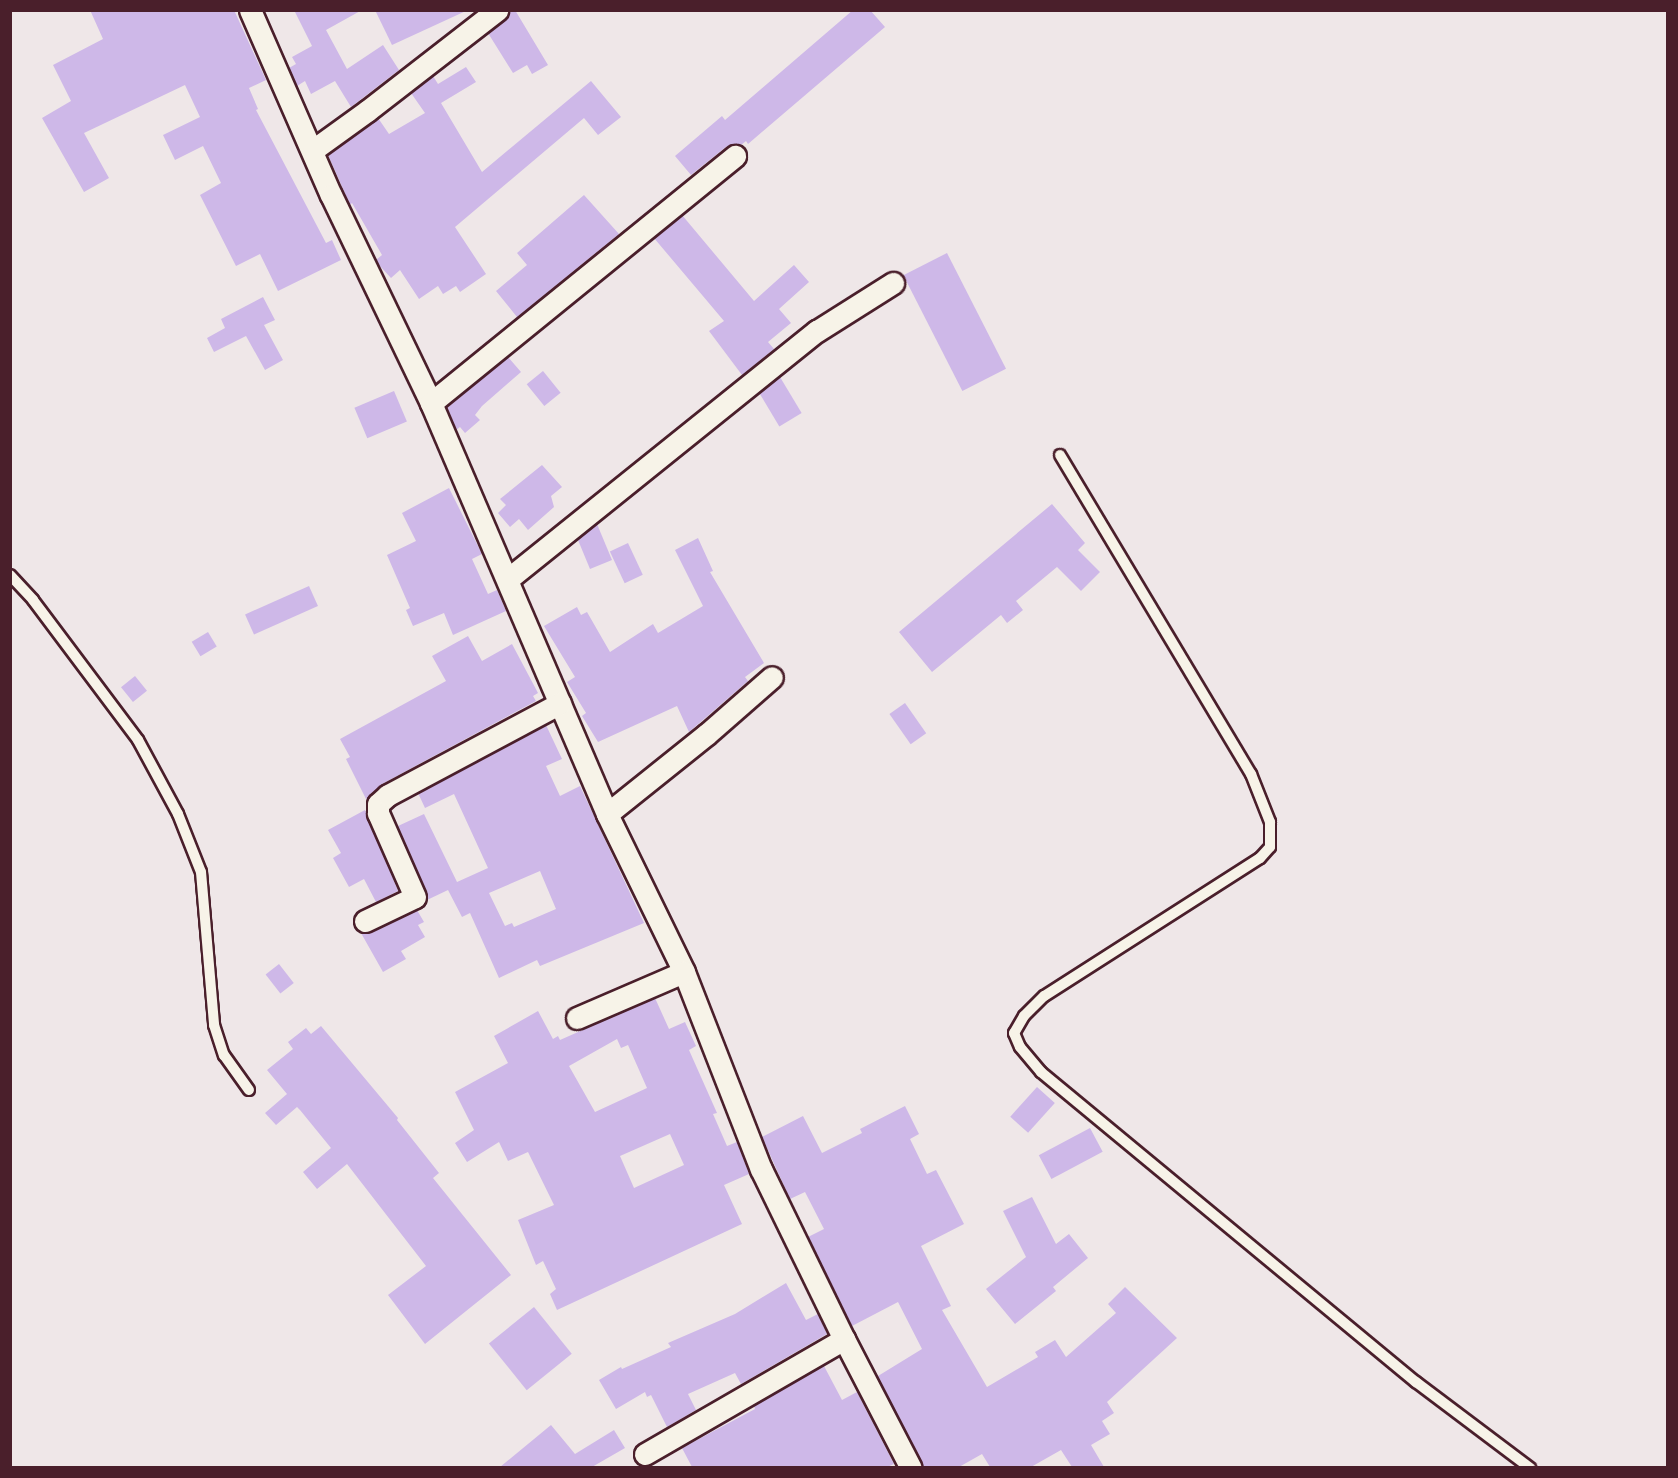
<!DOCTYPE html>
<style>
body{margin:0}
#map{position:relative;width:1678px;height:1478px;overflow:hidden;background:#efe7e8;font-family:"Shantell Sans",sans-serif}
div>[style]{position:absolute}
.building>*{inset:0;background:#ceb8e8;transform-origin:0 0}
.roads{filter:drop-shadow(2px 0 #4a1f2b) drop-shadow(-2px 0 #4a1f2b) drop-shadow(0 2px #4a1f2b) drop-shadow(0 -2px #4a1f2b)}
.service>*{height:10px;margin:-5px;padding:0 5px;transform-origin:5px;border-radius:5px;background:#f7f3e8}
.minor>*{height:21px;margin:-10.5px;padding:0 10.5px;transform-origin:10.5px;border-radius:10.5px;background:#f7f3e8}
span{translate:-50% -50%;white-space:nowrap;text-align:center;line-height:1.15;-webkit-text-stroke:4.5px #f7f3e8;paint-order:stroke}
.frame{position:absolute;inset:0;border:12px solid #4a1f2b;pointer-events:none}
</style>
<div id="map">
<div class="building">
<div style="clip-path:polygon(90px 10px,234px 10px,266px 80px,249px 88px,258px 109px,256px 110px,326px 243px,332px 240px,341px 260px,278px 291px,260px 254px,236px 266px,200px 195px,221px 183px,203px 146px,175px 160px,163px 135px,200px 117px,185px 85px,84px 133px,109px 178px,84px 192px,42px 118px,71px 101px,53px 65px,103px 39px)"></div>
<div style="clip-path:polygon(294px 10px,362px 10px,326px 30px,347px 69px,383px 45px,399px 70px,351px 107px,335px 81px,311px 94px,305px 81px,297px 86px,289px 68px,296px 64px,292px 57px,312px 46px)"></div>
<div style="clip-path:polygon(375px 10px,468px 10px,392px 45px)"></div>
<div style="clip-path:polygon(515px 10px,548px 65px,532px 74px,527px 65px,513px 73px,488px 33px,505px 20px,509px 11px)"></div>
<div style="clip-path:polygon(853px 10px,870px 10px,885px 27px,748px 144px,746px 141px,741px 145px,727px 146px,691px 175px,675px 156px,722px 116px,725px 120px)"></div>
<div style="clip-path:polygon(466px 67px,476px 82px,441px 103px,482px 172px,591px 81px,621px 117px,598px 135px,584px 118px,455px 227px,486px 274px,460px 292px,456px 286px,443px 294px,438px 286px,419px 299px,400px 270px,391px 278px,379px 265px,376px 260px,382px 255px,352px 203px,350px 205px,328px 155px,378px 118px,389px 134px,425px 113px,411px 93px,433px 76px,438px 84px)"></div>
<div style="clip-path:polygon(584px 195px,619px 234px,517px 317px,496px 291px,527px 265px,517px 253px)"></div>
<div style="clip-path:polygon(682px 215px,754px 301px,794px 265px,809px 282px,779px 309px,791px 323px,768px 342px,774px 349px,742px 375px,709px 331px,724px 321px,654px 238px)"></div>
<div style="left:947px;top:253px;width:130px;height:49px;rotate:63deg"></div>
<div style="clip-path:polygon(263px 297px,275px 320px,264px 325px,283px 360px,265px 370px,246px 336px,214px 352px,207px 338px,225px 328px,221px 319px)"></div>
<div style="clip-path:polygon(508px 357px,521px 372px,482px 406px,475px 415px,480px 420px,465px 433px,460px 427px,456px 430px,447px 408px)"></div>
<div style="left:543px;top:371px;width:28px;height:21px;rotate:51deg"></div>
<div style="left:780px;top:377px;width:42px;height:26px;rotate:59deg"></div>
<div style="left:394px;top:391px;width:33px;height:43px;rotate:67deg"></div>
<div style="clip-path:polygon(542px 465px,562px 487px,551px 496px,554px 507px,528px 530px,519px 519px,510px 527px,498px 513px,506px 505px,500px 499px)"></div>
<div style="clip-path:polygon(449px 488px,482px 554px,472px 559px,488px 594px,497px 590px,506px 611px,453px 635px,444px 613px,413px 626px,406px 610px,410px 608px,387px 555px,416px 541px,402px 513px)"></div>
<div style="clip-path:polygon(1052px 504px,1085px 543px,1078px 550px,1100px 572px,1081px 591px,1057px 567px,1016px 601px,1023px 610px,1007px 623px,1001px 615px,932px 672px,899px 632px)"></div>
<div style="clip-path:polygon(597px 524px,612px 560px,590px 569px,578px 540px)"></div>
<div style="clip-path:polygon(698px 538px,713px 571px,710px 572px,764px 663px,745px 677px,748px 681px,689px 732px,677px 706px,598px 742px,582px 716px,586px 713px,567px 682px,575px 677px,544px 626px,577px 607px,581px 615px,587px 612px,610px 652px,653px 624px,658px 633px,703px 606px,675px 550px)"></div>
<div style="left:628px;top:543px;width:35px;height:20px;rotate:65deg"></div>
<div style="left:309px;top:586px;width:22px;height:70px;rotate:66deg"></div>
<div style="left:208px;top:632px;width:17px;height:19px;rotate:59deg"></div>
<div style="clip-path:polygon(468px 636px,482px 661px,512px 644px,538px 693px,533px 696px,536px 701px,382px 784px,366px 799px,346px 759px,350px 757px,340px 739px,446px 681px,432px 656px)"></div>
<div style="left:135px;top:676px;width:19px;height:18px;rotate:51deg"></div>
<div style="left:905px;top:703px;width:37px;height:19px;rotate:55deg"></div>
<div style="clip-path:polygon(evenodd,546px 725px,562px 759px,546px 766px,560px 796px,580px 786px,644px 923px,540px 966px,537px 960px,499px 978px,470px 913px,462px 917px,448px 890px,427px 900px,427px 892px,398px 826px,424px 814px,457px 882px,488px 868px,454px 794px,425px 808px,418px 793px,546px 725px,540px 871px,556px 909px,514px 927px,512px 923px,505px 926px,489px 893px,540px 871px)"></div>
<div style="clip-path:polygon(365px 810px,398px 891px,376px 902px,364px 879px,349px 887px,333px 858px,341px 853px,328px 830px)"></div>
<div style="clip-path:polygon(417px 910px,424px 922px,418px 925px,425px 937px,401px 951px,406px 959px,383px 972px,361px 933px,371px 932px)"></div>
<div style="left:279px;top:964px;width:24px;height:17px;rotate:52deg"></div>
<div style="clip-path:polygon(evenodd,655px 998px,669px 1029px,685px 1022px,696px 1046px,689px 1050px,717px 1113px,713px 1114px,727px 1146px,737px 1142px,749px 1174px,724px 1185px,742px 1224px,557px 1310px,550px 1294px,556px 1289px,543px 1261px,536px 1265px,518px 1220px,554px 1205px,528px 1152px,508px 1161px,499px 1142px,467px 1162px,455px 1143px,474px 1130px,455px 1092px,508px 1063px,494px 1036px,538px 1011px,553px 1039px,558px 1036px,560px 1040px,655px 998px,617px 1039px,621px 1048px,628px 1045px,647px 1088px,595px 1112px,569px 1066px,617px 1039px,655px 998px,670px 1134px,684px 1165px,634px 1188px,620px 1156px,670px 1134px)"></div>
<div style="clip-path:polygon(321px 1026px,398px 1118px,397px 1120px,439px 1173px,433px 1178px,511px 1275px,425px 1344px,388px 1295px,426px 1266px,347px 1164px,317px 1189px,303px 1172px,331px 1148px,300px 1110px,297px 1107px,276px 1125px,265px 1113px,287px 1094px,267px 1070px,293px 1049px,288px 1042px,306px 1028px,311px 1034px)"></div>
<div style="left:1037px;top:1087px;width:24px;height:40px;rotate:42deg"></div>
<div style="clip-path:polygon(905px 1106px,919px 1134px,910px 1139px,927px 1174px,936px 1170px,964px 1224px,921px 1246px,951px 1306px,942px 1310px,987px 1387px,1038px 1357px,1035px 1352px,1055px 1340px,1066px 1357px,1116px 1313px,1108px 1304px,1125px 1287px,1177px 1338px,1107px 1402px,1114px 1413px,1102px 1421px,1110px 1434px,1091px 1445px,1104px 1467px,1072px 1467px,1061px 1450px,1031px 1467px,990px 1467px,982px 1454px,959px 1467px,924px 1467px,878px 1376px,922px 1349px,898px 1302px,852px 1326px,808px 1237px,824px 1229px,805px 1192px,790px 1199px,762px 1137px,803px 1116px,822px 1153px,862px 1133px,860px 1129px)"></div>
<div style="left:1090px;top:1128px;width:27px;height:58px;rotate:62deg"></div>
<div style="clip-path:polygon(1032px 1197px,1056px 1244px,1069px 1234px,1088px 1258px,1053px 1287px,1056px 1291px,1015px 1324px,986px 1289px,1026px 1257px,1003px 1211px)"></div>
<div style="clip-path:polygon(786px 1283px,806px 1320px,818px 1314px,827px 1334px,741px 1384px,735px 1373px,688px 1394px,696px 1410px,667px 1427px,651px 1395px,647px 1397px,645px 1392px,616px 1409px,599px 1380px,621px 1367px,622px 1369px,671px 1347px,668px 1343px,735px 1314px)"></div>
<div style="left:534px;top:1307px;width:60px;height:58px;rotate:51deg"></div>
<div style="clip-path:polygon(824px 1366px,842px 1400px,857px 1392px,894px 1464px,887px 1467px,692px 1467px,682px 1448px,755px 1409px,754px 1406px)"></div>
<div style="clip-path:polygon(551px 1425px,575px 1454px,614px 1430px,625px 1448px,592px 1467px,500px 1467px)"></div>
</div>
<div class="roads">
<div class="service">
<div style="left:1060px;top:455px;width:372px;rotate:59.1deg"></div>
<div style="left:1251px;top:774px;width:52px;rotate:68.4deg"></div>
<div style="left:1270px;top:822px;width:25px;rotate:90deg"></div>
<div style="left:1270px;top:847px;width:15px;rotate:132deg"></div>
<div style="left:1260px;top:858px;width:256px;rotate:147.4deg"></div>
<div style="left:1044px;top:996px;width:28px;rotate:135deg"></div>
<div style="left:1024px;top:1016px;width:20px;rotate:120deg"></div>
<div style="left:1014px;top:1033px;width:15px;rotate:67deg"></div>
<div style="left:1020px;top:1047px;width:33px;rotate:50deg"></div>
<div style="left:1041px;top:1072px;width:487px;rotate:39.6deg"></div>
<div style="left:1416px;top:1382px;width:143px;rotate:37deg"></div>
<div style="left:10px;top:575px;width:34px;rotate:47deg"></div>
<div style="left:33px;top:600px;width:175px;rotate:53.1deg"></div>
<div style="left:138px;top:740px;width:84px;rotate:61.6deg"></div>
<div style="left:178px;top:814px;width:62px;rotate:68.4deg"></div>
<div style="left:201px;top:872px;width:154px;rotate:85.1deg"></div>
<div style="left:214px;top:1025px;width:32px;rotate:72deg"></div>
<div style="left:224px;top:1055px;width:43px;rotate:54.5deg"></div>
</div>
<div class="minor">
<div style="left:250px;top:10px;width:202px;rotate:66.4deg"></div>
<div style="left:331px;top:195px;width:231px;rotate:64.3deg"></div>
<div style="left:431px;top:403px;width:447px;rotate:66.8deg"></div>
<div style="left:607px;top:814px;width:176px;rotate:64deg"></div>
<div style="left:684px;top:972px;width:212px;rotate:68.7deg"></div>
<div style="left:761px;top:1169px;width:189px;rotate:64deg"></div>
<div style="left:844px;top:1339px;width:145px;rotate:62.6deg"></div>
<div style="left:313px;top:150px;width:67px;rotate:-35.8deg"></div>
<div style="left:367px;top:111px;width:165px;rotate:-37.8deg"></div>
<div style="left:431px;top:403px;width:392px;rotate:-39.1deg"></div>
<div style="left:508px;top:579px;width:396px;rotate:-38.8deg"></div>
<div style="left:817px;top:331px;width:90px;rotate:-32.3deg"></div>
<div style="left:607px;top:814px;width:128px;rotate:-38.7deg"></div>
<div style="left:707px;top:734px;width:86px;rotate:-41.2deg"></div>
<div style="left:365px;top:921px;width:55px;rotate:-25.6deg"></div>
<div style="left:415px;top:897px;width:92px;rotate:-113.8deg"></div>
<div style="left:378px;top:813px;width:9px;rotate:-90deg"></div>
<div style="left:378px;top:804px;width:13px;rotate:-42deg"></div>
<div style="left:388px;top:795px;width:195px;rotate:-28.1deg"></div>
<div style="left:577px;top:1018px;width:116px;rotate:-23.3deg"></div>
<div style="left:645px;top:1454px;width:230px;rotate:-30deg"></div>
</div>
</div>
<div class="frame"></div>
</div>
